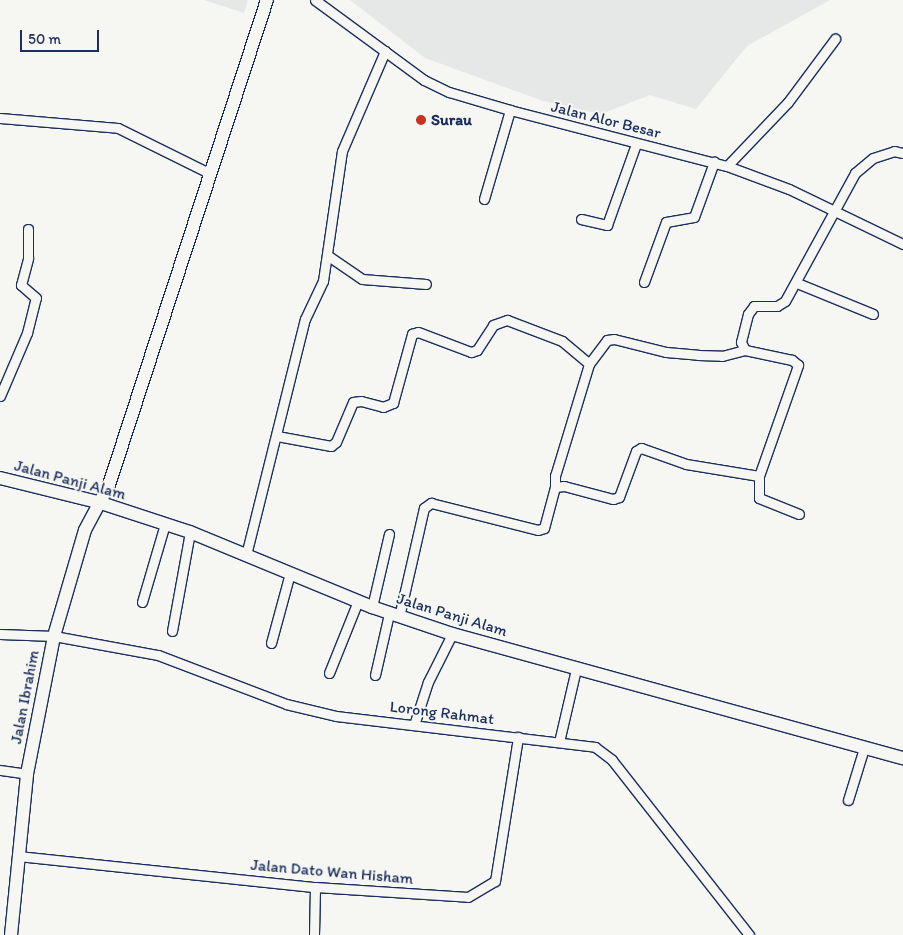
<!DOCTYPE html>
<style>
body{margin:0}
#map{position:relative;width:903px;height:935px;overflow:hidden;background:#f6f6f2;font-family:Itim,sans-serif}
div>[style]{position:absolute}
.built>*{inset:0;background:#e6e7e7}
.roads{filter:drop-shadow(1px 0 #1b2f5e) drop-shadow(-1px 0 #1b2f5e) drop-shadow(0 1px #1b2f5e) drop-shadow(0 -1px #1b2f5e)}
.street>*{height:9px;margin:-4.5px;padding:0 4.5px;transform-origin:4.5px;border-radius:4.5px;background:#f6f6f2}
.secondary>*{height:12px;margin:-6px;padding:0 6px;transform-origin:6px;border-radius:6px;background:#f6f6f2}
.dots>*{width:14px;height:14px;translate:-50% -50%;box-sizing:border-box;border:2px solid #f6f6f2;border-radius:50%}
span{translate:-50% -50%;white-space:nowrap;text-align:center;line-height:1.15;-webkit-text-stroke:4px #f6f6f2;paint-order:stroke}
.poi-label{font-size:16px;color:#1b2f5e;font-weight:700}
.left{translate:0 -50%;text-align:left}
.street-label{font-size:16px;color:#1b2f5e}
.scale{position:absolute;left:20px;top:30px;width:79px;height:22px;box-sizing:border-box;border:2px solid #1b2f5e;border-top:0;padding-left:6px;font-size:15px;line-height:18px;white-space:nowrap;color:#1b2f5e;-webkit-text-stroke:4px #f6f6f2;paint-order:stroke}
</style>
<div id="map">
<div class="built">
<div style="clip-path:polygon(204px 0,248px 0,244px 13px)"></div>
<div style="clip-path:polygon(350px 0,830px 0,747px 46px,696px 109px,650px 95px,601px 114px,543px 101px,425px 58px)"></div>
</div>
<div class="roads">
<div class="street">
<div style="left:315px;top:0;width:135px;rotate:36.3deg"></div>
<div style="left:424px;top:80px;width:28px;rotate:26deg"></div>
<div style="left:449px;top:92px;width:64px;rotate:16.4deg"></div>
<div style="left:510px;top:110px;width:224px;rotate:14.5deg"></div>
<div style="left:727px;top:166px;width:66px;rotate:20.4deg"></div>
<div style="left:789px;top:189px;width:127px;rotate:25.8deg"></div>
<div style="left:0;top:118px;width:118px;rotate:4.8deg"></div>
<div style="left:118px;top:128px;width:102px;rotate:26.3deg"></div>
<div style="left:727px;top:166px;width:88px;rotate:-46.4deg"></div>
<div style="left:788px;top:102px;width:79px;rotate:-53.3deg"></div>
<div style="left:484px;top:199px;width:93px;rotate:-73.7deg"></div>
<div style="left:581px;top:219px;width:27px;rotate:13deg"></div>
<div style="left:607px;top:225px;width:86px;rotate:-70.3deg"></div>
<div style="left:327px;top:255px;width:42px;rotate:34.4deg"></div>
<div style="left:362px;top:279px;width:64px;rotate:4.5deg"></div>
<div style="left:644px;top:282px;width:64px;rotate:-69.9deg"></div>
<div style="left:666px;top:222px;width:28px;rotate:-10deg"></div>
<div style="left:694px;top:217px;width:59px;rotate:-70deg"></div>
<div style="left:797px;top:283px;width:82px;rotate:22.2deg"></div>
<div style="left:0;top:396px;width:69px;rotate:-66.8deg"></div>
<div style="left:27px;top:333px;width:36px;rotate:-76deg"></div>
<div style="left:36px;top:298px;width:20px;rotate:-139deg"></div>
<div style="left:21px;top:285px;width:28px;rotate:-75deg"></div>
<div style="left:28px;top:258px;width:29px;rotate:-90deg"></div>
<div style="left:277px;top:436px;width:55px;rotate:10.5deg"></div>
<div style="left:331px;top:446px;width:6px;rotate:-39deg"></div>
<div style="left:336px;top:442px;width:43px;rotate:-67deg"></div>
<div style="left:353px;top:402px;width:8px;rotate:-7deg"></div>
<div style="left:361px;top:401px;width:23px;rotate:15deg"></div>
<div style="left:383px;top:407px;width:11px;rotate:-22deg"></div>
<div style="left:393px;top:403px;width:72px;rotate:-74.6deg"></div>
<div style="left:412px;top:334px;width:6px;rotate:-18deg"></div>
<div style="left:418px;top:332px;width:57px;rotate:20.7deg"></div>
<div style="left:471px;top:352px;width:6px;rotate:-18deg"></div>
<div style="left:477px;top:350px;width:30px;rotate:-57deg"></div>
<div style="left:493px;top:325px;width:15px;rotate:-20deg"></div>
<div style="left:507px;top:320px;width:59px;rotate:20.9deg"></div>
<div style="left:562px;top:341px;width:35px;rotate:40deg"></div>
<div style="left:759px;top:476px;width:22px;rotate:90deg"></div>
<div style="left:759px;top:498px;width:43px;rotate:21.8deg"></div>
<div style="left:555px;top:487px;width:11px;rotate:-90deg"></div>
<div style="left:555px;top:476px;width:117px;rotate:-73.1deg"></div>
<div style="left:589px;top:364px;width:30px;rotate:-53deg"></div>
<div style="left:607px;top:340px;width:7px;rotate:-8deg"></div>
<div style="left:614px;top:339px;width:54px;rotate:14deg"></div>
<div style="left:666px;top:352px;width:32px;rotate:5deg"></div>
<div style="left:698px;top:355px;width:24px;rotate:2deg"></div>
<div style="left:722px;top:356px;width:24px;rotate:-15deg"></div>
<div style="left:246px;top:555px;width:243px;rotate:-76deg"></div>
<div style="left:305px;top:319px;width:42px;rotate:-64.7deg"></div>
<div style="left:323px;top:281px;width:131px;rotate:-81.7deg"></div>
<div style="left:342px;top:151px;width:109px;rotate:-66.7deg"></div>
<div style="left:142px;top:602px;width:81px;rotate:-73.6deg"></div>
<div style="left:372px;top:607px;width:75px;rotate:-76.9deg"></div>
<div style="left:399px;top:617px;width:112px;rotate:-77.1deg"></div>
<div style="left:424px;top:508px;width:9px;rotate:-36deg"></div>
<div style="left:431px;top:503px;width:110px;rotate:14.2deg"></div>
<div style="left:538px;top:530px;width:6px;rotate:-18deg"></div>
<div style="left:544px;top:528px;width:42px;rotate:-75deg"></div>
<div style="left:555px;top:487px;width:9px;rotate:-6deg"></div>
<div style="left:564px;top:486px;width:51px;rotate:14.9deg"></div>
<div style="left:613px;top:499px;width:6px;rotate:-18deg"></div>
<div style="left:619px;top:497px;width:49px;rotate:-69.7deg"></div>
<div style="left:636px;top:451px;width:6px;rotate:-31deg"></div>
<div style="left:641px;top:448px;width:48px;rotate:19.6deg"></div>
<div style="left:686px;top:464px;width:74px;rotate:9.3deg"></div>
<div style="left:759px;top:476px;width:118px;rotate:-70.6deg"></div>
<div style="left:798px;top:365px;width:8px;rotate:-140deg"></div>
<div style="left:792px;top:360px;width:48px;rotate:-168deg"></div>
<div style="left:745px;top:350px;width:9px;rotate:-117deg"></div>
<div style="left:741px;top:342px;width:29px;rotate:-76deg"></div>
<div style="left:748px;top:314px;width:10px;rotate:-53deg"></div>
<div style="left:754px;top:306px;width:23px"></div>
<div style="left:777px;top:306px;width:9px;rotate:-32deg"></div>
<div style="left:785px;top:301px;width:146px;rotate:-61.3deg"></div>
<div style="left:855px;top:173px;width:23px;rotate:-40deg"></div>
<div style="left:873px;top:158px;width:22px;rotate:-18deg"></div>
<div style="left:894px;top:151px;width:9px;rotate:13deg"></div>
<div style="left:172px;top:631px;width:101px;rotate:-79.7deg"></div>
<div style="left:0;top:634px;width:54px;rotate:2.1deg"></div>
<div style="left:54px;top:636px;width:106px;rotate:10.4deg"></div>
<div style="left:158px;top:655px;width:137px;rotate:20.9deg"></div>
<div style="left:286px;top:704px;width:51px;rotate:13.5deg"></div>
<div style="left:336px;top:716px;width:261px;rotate:6.8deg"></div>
<div style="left:595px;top:747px;width:21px;rotate:37deg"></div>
<div style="left:612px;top:760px;width:222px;rotate:51.9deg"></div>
<div style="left:271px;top:643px;width:73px;rotate:-74.8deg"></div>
<div style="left:329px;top:673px;width:78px;rotate:-68.1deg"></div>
<div style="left:375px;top:675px;width:63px;rotate:-77.1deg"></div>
<div style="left:414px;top:725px;width:45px;rotate:-72deg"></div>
<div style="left:428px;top:682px;width:54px;rotate:-63.4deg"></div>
<div style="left:559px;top:742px;width:75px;rotate:-76.9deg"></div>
<div style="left:0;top:770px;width:27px;rotate:8deg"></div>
<div style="left:848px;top:800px;width:54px;rotate:-72.9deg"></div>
<div style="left:18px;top:856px;width:299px;rotate:6deg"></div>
<div style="left:315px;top:887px;width:153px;rotate:3.7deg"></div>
<div style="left:468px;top:897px;width:31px;rotate:-31deg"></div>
<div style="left:495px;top:881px;width:146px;rotate:-80.9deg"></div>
<div style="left:314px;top:935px;width:48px;rotate:-88.8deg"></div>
</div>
<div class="secondary">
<div style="left:0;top:478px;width:101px;rotate:13.8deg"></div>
<div style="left:98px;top:502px;width:97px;rotate:18.1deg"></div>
<div style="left:190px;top:532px;width:197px;rotate:22.4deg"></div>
<div style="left:372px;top:607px;width:84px;rotate:18.6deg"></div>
<div style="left:452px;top:634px;width:468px;rotate:15.4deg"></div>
<div style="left:11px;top:935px;width:162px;rotate:-84.3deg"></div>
<div style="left:27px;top:774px;width:141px;rotate:-78.9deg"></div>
<div style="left:54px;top:636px;width:110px;rotate:-73.7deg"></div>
<div style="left:85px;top:530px;width:51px;rotate:-61.9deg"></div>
<div style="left:109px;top:485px;width:510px;rotate:-71.96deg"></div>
</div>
</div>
<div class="dots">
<div style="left:421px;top:120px;background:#c8321e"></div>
</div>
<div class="poi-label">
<span class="left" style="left:431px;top:120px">Surau</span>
</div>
<div class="street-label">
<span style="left:606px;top:120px;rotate:14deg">Jalan Alor Besar</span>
<span style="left:70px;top:480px;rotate:15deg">Jalan Panji Alam</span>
<span style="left:452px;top:615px;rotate:17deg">Jalan Panji Alam</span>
<span style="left:25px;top:697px;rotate:-79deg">Jalan Ibrahim</span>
<span style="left:442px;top:713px;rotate:7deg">Lorong Rahmat</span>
<span style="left:332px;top:872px;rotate:5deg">Jalan Dato Wan Hisham</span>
</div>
<div class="scale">50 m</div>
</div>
